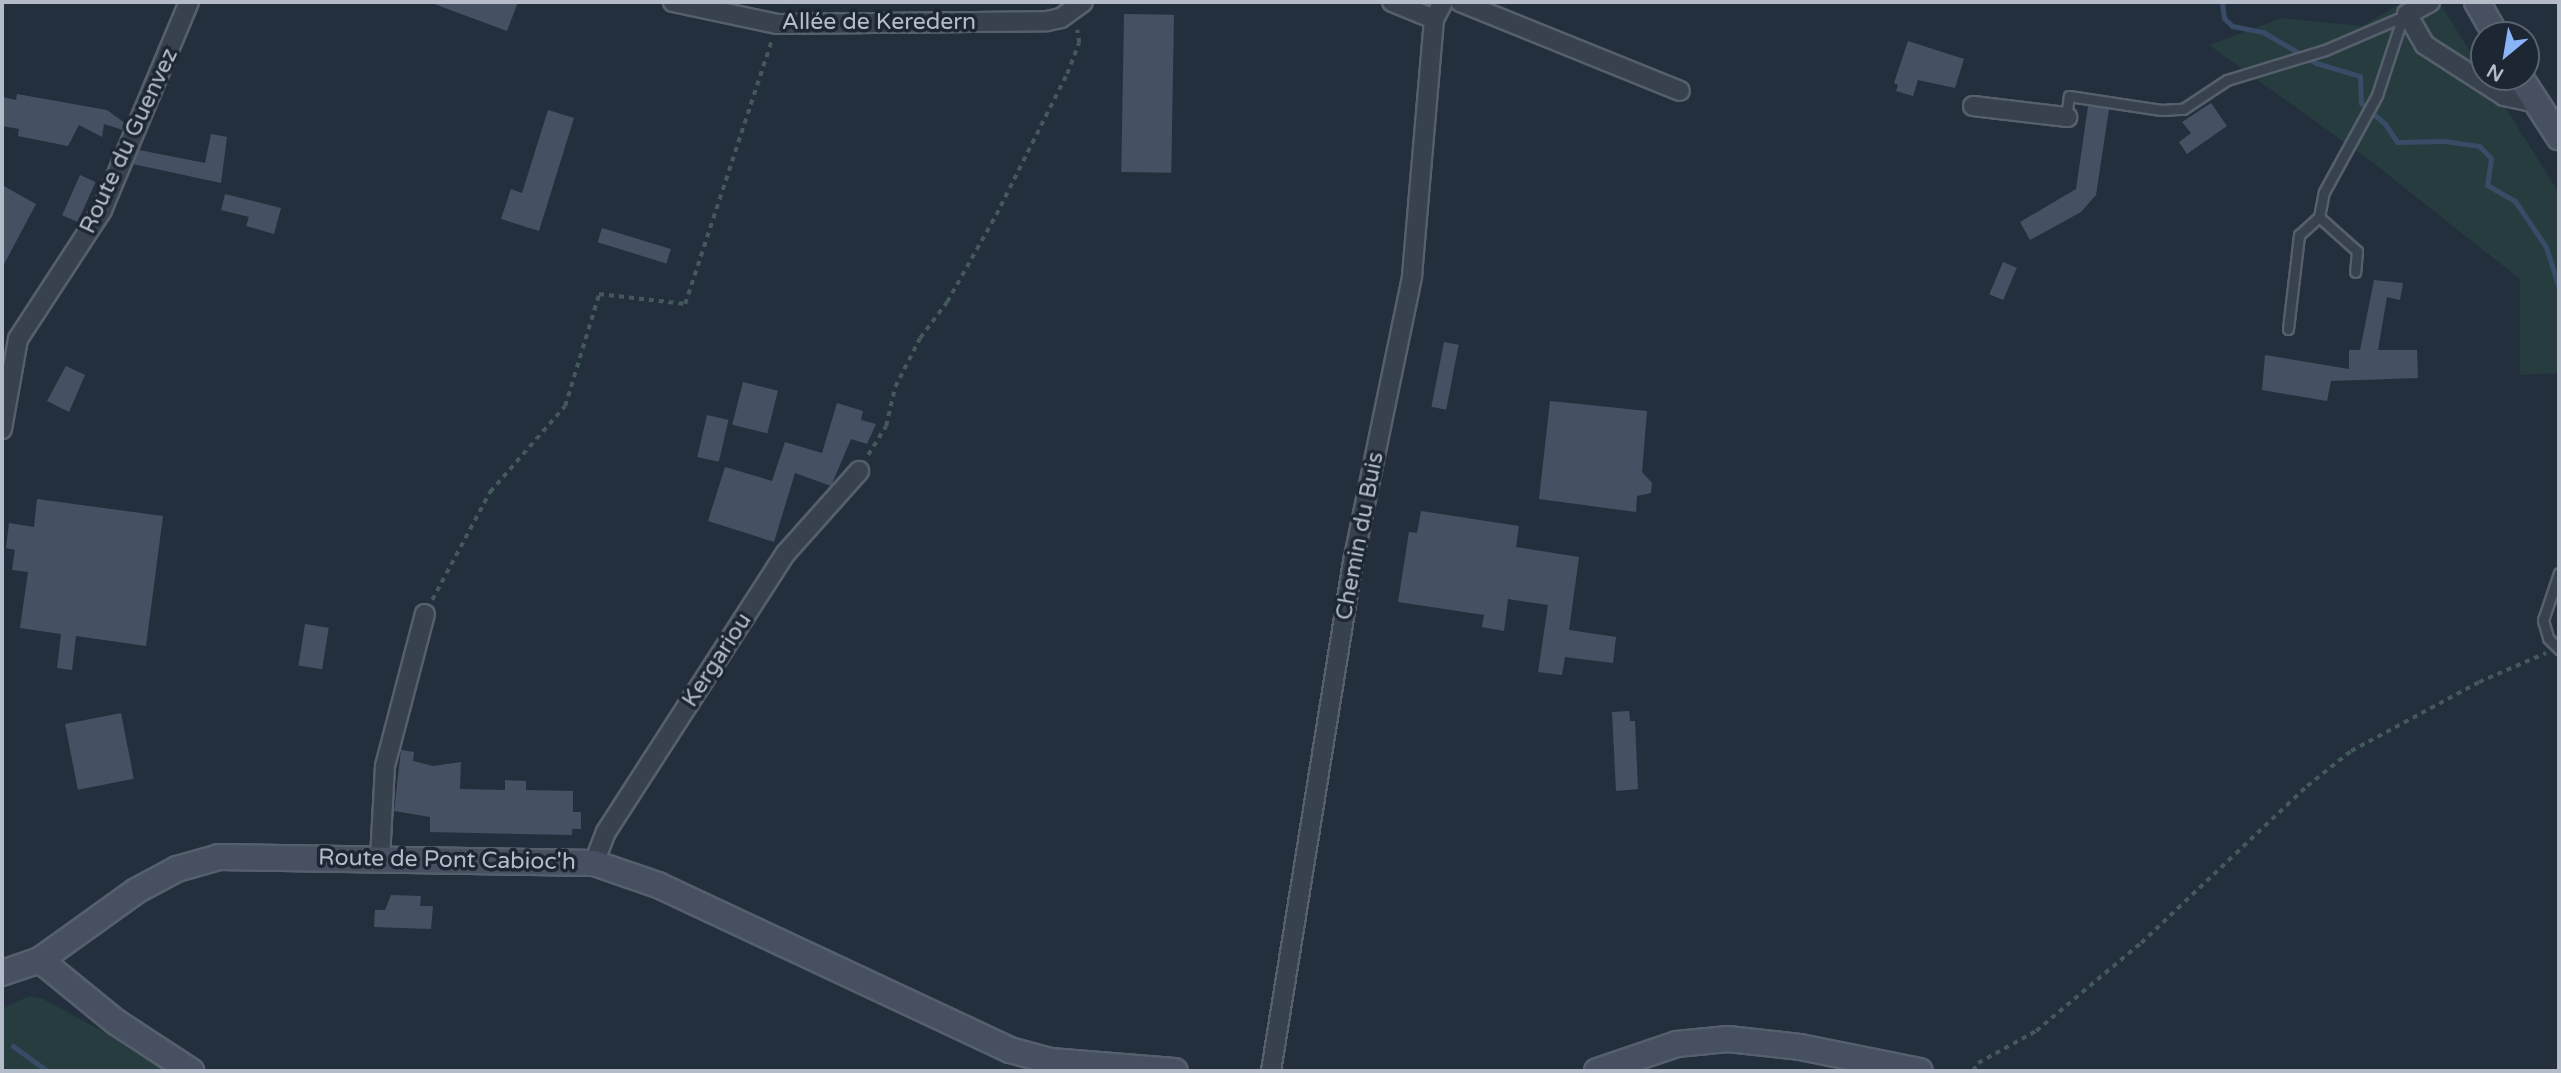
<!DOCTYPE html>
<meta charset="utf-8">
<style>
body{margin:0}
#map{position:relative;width:2561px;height:1073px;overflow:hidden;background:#242f3e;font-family:"Varela Round",sans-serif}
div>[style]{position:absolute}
.green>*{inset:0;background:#263c3f}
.stream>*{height:5px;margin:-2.5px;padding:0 2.5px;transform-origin:2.5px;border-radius:2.5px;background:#394c67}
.building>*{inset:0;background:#455162;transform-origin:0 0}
.path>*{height:3.5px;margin-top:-1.75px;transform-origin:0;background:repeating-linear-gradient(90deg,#44595c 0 5px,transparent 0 10px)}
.roads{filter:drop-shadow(2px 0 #565f6c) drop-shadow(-2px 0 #565f6c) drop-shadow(0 2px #565f6c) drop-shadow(0 -2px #565f6c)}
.lane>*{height:9px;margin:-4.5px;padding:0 4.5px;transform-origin:4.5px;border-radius:4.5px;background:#38414e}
.street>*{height:18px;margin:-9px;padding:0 9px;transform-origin:9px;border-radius:9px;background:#38414e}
.secondary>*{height:24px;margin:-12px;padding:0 12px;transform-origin:12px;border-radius:12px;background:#465061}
span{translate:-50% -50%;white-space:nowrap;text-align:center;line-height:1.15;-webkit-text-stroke:7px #1d2633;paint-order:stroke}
.street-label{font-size:23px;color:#b4bcc9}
.frame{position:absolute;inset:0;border:4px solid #b4bcc9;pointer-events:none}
.north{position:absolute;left:2470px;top:21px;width:70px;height:70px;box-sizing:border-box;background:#1d2633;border:2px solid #59626f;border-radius:50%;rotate:210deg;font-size:19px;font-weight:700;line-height:28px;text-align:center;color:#b4bcc9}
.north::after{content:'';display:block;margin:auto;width:24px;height:32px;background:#8ab4f8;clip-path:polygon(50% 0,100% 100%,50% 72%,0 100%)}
</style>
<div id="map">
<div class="green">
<div style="clip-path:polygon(2403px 2px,2439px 2px,2559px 193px,2559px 373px,2520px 375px,2520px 279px,2372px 162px,2209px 45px,2282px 18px,2362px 26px)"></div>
<div style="clip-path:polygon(29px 996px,43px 999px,176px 1071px,2px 1071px,2px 1009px)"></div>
</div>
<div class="stream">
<div style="left:2222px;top:2px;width:16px;rotate:83deg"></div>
<div style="left:2224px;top:18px;width:11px;rotate:45deg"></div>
<div style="left:2232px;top:26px;width:32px;rotate:11deg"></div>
<div style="left:2263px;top:32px;width:61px;rotate:30.3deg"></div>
<div style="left:2316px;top:63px;width:46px;rotate:16.5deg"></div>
<div style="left:2360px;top:76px;width:27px;rotate:88deg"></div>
<div style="left:2361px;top:103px;width:32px;rotate:41deg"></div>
<div style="left:2385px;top:124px;width:22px;rotate:56deg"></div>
<div style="left:2397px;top:142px;width:47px;rotate:-1.2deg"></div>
<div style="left:2444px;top:141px;width:35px;rotate:8deg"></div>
<div style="left:2479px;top:146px;width:17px;rotate:45deg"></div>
<div style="left:2491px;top:158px;width:27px;rotate:98deg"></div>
<div style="left:2487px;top:185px;width:32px;rotate:30deg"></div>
<div style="left:2515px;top:201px;width:55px;rotate:56deg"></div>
<div style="left:2546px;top:247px;width:43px;rotate:72.4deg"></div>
<div style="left:13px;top:1046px;width:42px;rotate:36.3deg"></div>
</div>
<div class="building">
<div style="clip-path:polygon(429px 2px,518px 2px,507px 31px)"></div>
<div style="left:1124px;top:14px;width:50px;height:158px;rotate:1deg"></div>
<div style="clip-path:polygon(1908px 41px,1964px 59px,1955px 88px,1918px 80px,1913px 96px,1896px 91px,1898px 85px,1894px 83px)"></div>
<div style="clip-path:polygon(17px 94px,107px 110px,126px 124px,123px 130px,104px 124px,102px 137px,79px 125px,68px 146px,18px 136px,19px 129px,2px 126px,2px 97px,16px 100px)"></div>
<div style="clip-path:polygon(2211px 103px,2227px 126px,2187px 154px,2179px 142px,2191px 133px,2182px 122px)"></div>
<div style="clip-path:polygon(2088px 106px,2109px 109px,2096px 195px,2081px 212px,2030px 240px,2020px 222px,2076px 189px)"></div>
<div style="clip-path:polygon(548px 110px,574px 118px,539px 231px,501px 219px,511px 189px,522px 193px)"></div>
<div style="clip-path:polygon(211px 134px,227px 137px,221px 183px,133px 164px,139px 150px,205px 163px)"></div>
<div style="left:80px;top:175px;width:17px;height:44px;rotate:24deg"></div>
<div style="clip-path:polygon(2px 185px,36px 204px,2px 268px)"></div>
<div style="clip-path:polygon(225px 194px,281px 208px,274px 234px,246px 226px,249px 217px,221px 210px)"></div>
<div style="left:602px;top:228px;width:72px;height:15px;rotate:17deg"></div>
<div style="left:2003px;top:262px;width:15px;height:35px;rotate:23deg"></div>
<div style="clip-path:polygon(2374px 280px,2403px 283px,2400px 300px,2387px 297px,2378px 350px,2417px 350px,2418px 378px,2331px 381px,2327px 401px,2262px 390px,2265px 355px,2349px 369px,2349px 350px,2360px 350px)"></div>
<div style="left:1444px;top:342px;width:15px;height:66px;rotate:11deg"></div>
<div style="clip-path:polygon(66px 366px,85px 375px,69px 412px,47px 401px)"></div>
<div style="left:743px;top:382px;width:36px;height:44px;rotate:14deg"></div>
<div style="clip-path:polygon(1550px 401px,1647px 411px,1642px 472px,1652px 483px,1651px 493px,1637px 496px,1636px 512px,1539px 499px)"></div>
<div style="clip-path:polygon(837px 403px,863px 411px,861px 420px,876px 424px,867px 444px,851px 439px,831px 486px,795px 473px,774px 542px,708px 521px,725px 467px,772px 481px,785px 442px,822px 453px)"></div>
<div style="left:707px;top:415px;width:22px;height:43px;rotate:13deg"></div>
<div style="clip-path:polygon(37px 499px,163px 516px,146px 646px,76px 636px,72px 670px,57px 668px,61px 634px,20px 628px,28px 572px,12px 570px,15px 550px,6px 548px,9px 523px,34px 527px)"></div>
<div style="clip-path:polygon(1421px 511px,1519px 526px,1516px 547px,1579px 557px,1569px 630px,1616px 637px,1613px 663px,1565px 657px,1562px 675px,1538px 672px,1548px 605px,1508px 599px,1504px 631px,1482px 627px,1484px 615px,1398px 602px,1409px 532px,1417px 533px)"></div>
<div style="left:305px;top:624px;width:24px;height:42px;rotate:9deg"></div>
<div style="clip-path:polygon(1629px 711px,1630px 721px,1635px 721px,1638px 789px,1616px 791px,1612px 712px)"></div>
<div style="left:121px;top:713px;width:67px;height:57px;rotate:79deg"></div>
<div style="clip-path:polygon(401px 750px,414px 752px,413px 761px,433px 766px,461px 762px,460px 789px,505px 790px,505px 780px,526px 781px,526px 790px,573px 791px,573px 812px,581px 812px,581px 829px,572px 829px,572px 835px,430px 832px,430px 817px,394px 811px)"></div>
<div style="clip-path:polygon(391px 895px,421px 896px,420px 906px,433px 906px,431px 929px,374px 927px,375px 910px,385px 910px)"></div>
</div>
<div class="path">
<div style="left:868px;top:455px;width:34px;rotate:-58deg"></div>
<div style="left:886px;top:426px;width:40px;rotate:-77deg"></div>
<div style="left:895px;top:387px;width:55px;rotate:-63deg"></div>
<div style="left:920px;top:338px;width:45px;rotate:-53.1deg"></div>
<div style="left:947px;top:302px;width:100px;rotate:-60.6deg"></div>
<div style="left:996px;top:215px;width:158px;rotate:-63.3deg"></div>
<div style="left:1067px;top:74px;width:33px;rotate:-69deg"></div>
<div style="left:1079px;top:43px;width:13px;rotate:-99deg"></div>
<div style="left:432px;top:600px;width:123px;rotate:-61.8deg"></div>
<div style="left:490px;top:492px;width:114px;rotate:-48.9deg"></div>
<div style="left:565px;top:406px;width:117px;rotate:-73.1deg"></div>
<div style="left:599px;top:294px;width:87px;rotate:6.6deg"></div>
<div style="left:685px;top:304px;width:278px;rotate:-71.8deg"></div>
<div style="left:1973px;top:1071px;width:9px;rotate:-58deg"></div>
<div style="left:1978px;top:1063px;width:66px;rotate:-28.9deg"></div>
<div style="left:2036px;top:1031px;width:137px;rotate:-40deg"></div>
<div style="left:2141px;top:943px;width:228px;rotate:-43.4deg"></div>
<div style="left:2307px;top:786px;width:56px;rotate:-38.5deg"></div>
<div style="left:2351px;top:751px;width:145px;rotate:-28.3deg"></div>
<div style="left:2479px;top:682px;width:73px;rotate:-23.4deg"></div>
</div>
<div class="roads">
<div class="lane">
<div style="left:2066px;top:119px;width:23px;rotate:-83deg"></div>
<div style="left:2069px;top:96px;width:93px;rotate:8.7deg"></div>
<div style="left:2161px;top:110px;width:22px;rotate:-3deg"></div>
<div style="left:2183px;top:109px;width:53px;rotate:-33.4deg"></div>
<div style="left:2227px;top:80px;width:102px;rotate:-17deg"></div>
<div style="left:2325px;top:50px;width:84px;rotate:-23.2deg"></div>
<div style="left:2319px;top:217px;width:51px;rotate:41.8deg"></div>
<div style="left:2357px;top:251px;width:21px;rotate:95deg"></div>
<div style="left:2288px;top:329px;width:95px;rotate:-83.3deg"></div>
<div style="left:2299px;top:235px;width:27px;rotate:-42deg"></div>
<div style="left:2319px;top:217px;width:25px;rotate:-79deg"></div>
<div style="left:2324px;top:192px;width:111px;rotate:-61.3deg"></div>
<div style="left:2377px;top:95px;width:83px;rotate:-71.8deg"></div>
<div style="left:2559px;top:573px;width:50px;rotate:108.8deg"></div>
<div style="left:2543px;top:620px;width:19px;rotate:74deg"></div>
<div style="left:2548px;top:638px;width:16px;rotate:45deg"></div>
</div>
<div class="street">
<div style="left:673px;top:2px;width:106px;rotate:11.9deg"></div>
<div style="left:777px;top:24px;width:270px;rotate:-0.6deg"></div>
<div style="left:1047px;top:21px;width:14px;rotate:-12deg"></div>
<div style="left:1061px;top:18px;width:27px;rotate:-36deg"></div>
<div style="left:1392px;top:2px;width:45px;rotate:22deg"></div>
<div style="left:1460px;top:2px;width:237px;rotate:22deg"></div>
<div style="left:2430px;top:2px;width:26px;rotate:152deg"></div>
<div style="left:2407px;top:14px;width:36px;rotate:60deg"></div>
<div style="left:2425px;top:45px;width:94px;rotate:32.8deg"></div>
<div style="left:2504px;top:96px;width:33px;rotate:12deg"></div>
<div style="left:1973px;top:106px;width:95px;rotate:6.7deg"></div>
<div style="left:2px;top:429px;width:91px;rotate:-79.9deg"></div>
<div style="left:18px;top:339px;width:154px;rotate:-56.9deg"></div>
<div style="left:102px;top:210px;width:225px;rotate:-67.3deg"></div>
<div style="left:380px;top:858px;width:92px;rotate:-86.9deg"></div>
<div style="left:385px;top:766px;width:157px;rotate:-75.3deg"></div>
<div style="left:594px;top:863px;width:33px;rotate:-69deg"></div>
<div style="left:606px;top:832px;width:332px;rotate:-57.2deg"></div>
<div style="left:786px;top:553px;width:110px;rotate:-48.3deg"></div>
<div style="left:1271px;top:1071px;width:516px;rotate:-80.85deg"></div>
<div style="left:1353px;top:562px;width:292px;rotate:-78.3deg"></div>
<div style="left:1412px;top:276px;width:258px;rotate:-85.1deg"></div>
<div style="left:1434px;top:19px;width:19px;rotate:-62deg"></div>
</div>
<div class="secondary">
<div style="left:2477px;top:2px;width:38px;rotate:60deg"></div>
<div style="left:2520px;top:77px;width:72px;rotate:57deg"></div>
<div style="left:40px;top:960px;width:98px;rotate:39.2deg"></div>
<div style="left:116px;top:1022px;width:90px;rotate:33.2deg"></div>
<div style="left:2px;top:973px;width:40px;rotate:-18.9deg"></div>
<div style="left:40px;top:960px;width:118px;rotate:-35.7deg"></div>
<div style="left:136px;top:891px;width:47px;rotate:-28.2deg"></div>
<div style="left:177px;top:869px;width:44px;rotate:-15.9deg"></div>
<div style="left:219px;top:857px;width:375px;rotate:0.9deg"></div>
<div style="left:594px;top:863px;width:68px;rotate:19deg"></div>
<div style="left:658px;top:885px;width:389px;rotate:25.1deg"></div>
<div style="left:1010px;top:1050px;width:41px;rotate:15.4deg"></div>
<div style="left:1050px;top:1061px;width:125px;rotate:4.6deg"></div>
<div style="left:1597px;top:1071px;width:84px;rotate:-18.6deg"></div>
<div style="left:1677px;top:1044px;width:51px;rotate:-5.6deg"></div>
<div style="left:1728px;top:1039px;width:72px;rotate:6.3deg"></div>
<div style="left:1800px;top:1047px;width:122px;rotate:11.3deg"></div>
</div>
</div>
<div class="street-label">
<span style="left:879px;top:22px">Allée de Keredern</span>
<span style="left:129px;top:141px;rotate:-65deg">Route du Guenvez</span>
<span style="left:1360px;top:536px;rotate:-79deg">Chemin du Buis</span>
<span style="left:717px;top:660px;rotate:-57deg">Kergariou</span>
<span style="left:447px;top:860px;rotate:1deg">Route de Pont Cabioc'h</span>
</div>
<div class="frame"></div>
<div class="north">N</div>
</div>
